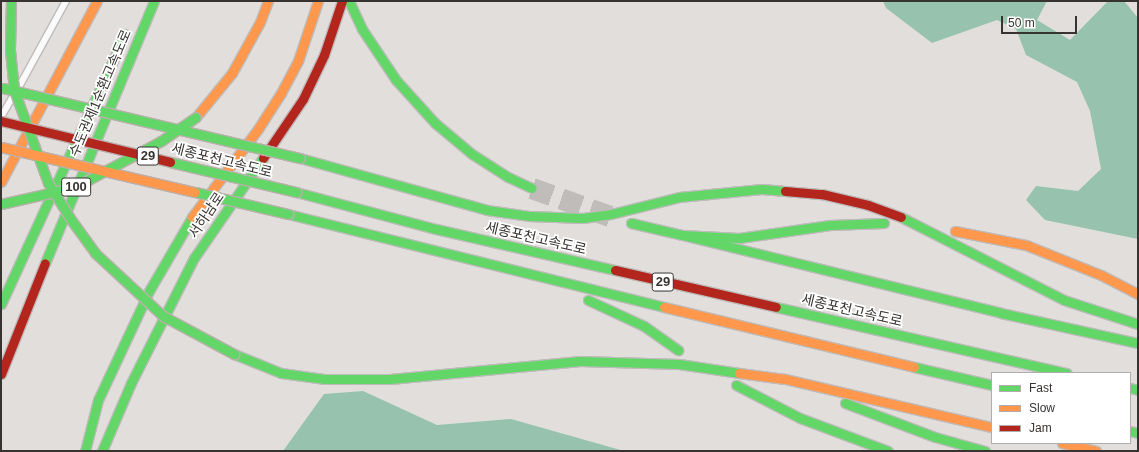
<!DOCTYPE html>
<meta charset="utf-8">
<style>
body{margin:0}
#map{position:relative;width:1139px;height:452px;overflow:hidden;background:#e1dedc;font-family:Arial,"Noto Sans KR",sans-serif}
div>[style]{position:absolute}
.forest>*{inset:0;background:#97c3ae}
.highway-tunnel>*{height:21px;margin-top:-10.5px;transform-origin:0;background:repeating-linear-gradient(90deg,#bfbcba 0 21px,transparent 0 31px)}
.roads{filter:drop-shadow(1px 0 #bebcbb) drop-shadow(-1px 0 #bebcbb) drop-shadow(0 1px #bebcbb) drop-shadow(0 -1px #bebcbb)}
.lane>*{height:6px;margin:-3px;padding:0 3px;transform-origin:3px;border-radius:3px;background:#fafafa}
.fast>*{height:9px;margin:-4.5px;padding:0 4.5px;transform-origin:4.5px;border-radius:4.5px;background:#63d668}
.slow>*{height:9px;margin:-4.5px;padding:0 4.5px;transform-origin:4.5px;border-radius:4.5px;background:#ff974d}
.jam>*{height:9px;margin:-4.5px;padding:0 4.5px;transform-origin:4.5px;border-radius:4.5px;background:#b3261e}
.bridges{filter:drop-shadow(1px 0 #bcb0ae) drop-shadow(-1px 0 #bcb0ae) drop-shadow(0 1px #bcb0ae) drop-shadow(0 -1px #bcb0ae)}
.fast-bridge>*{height:9px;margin:-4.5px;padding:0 4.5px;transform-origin:4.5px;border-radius:4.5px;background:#63d668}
.slow-bridge>*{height:9px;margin:-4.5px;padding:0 4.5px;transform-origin:4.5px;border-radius:4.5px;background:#ff974d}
.jam-bridge>*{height:9px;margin:-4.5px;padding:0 4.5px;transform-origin:4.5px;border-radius:4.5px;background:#b3261e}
span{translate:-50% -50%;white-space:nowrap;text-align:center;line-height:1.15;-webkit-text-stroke:3.5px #fff;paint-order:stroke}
.shield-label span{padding:1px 3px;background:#fff;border:1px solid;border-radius:3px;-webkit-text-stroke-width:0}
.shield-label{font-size:13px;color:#363331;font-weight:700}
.street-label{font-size:14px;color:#363331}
.frame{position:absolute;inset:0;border:2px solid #363331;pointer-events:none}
.legend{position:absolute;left:991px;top:372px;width:140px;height:72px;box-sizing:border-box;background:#fff;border:1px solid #afadad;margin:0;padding:5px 7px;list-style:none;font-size:12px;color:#363331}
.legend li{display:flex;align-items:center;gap:8px;height:20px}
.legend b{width:20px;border:1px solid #afadad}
.scale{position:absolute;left:1001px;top:16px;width:76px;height:18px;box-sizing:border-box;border:2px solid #363331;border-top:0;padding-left:5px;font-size:12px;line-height:14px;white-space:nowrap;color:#363331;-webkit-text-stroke:3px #fff;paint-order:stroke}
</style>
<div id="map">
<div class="forest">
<div style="clip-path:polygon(883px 1px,1047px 1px,1037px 20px,1070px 40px,1108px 1px,1124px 1px,1138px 18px,1138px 239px,1045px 220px,1026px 200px,1036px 186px,1078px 191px,1101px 169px,1090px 111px,1077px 82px,1026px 55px,1016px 29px,997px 20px,932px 43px,886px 8px)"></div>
<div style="clip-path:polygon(363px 391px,437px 425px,511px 419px,624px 451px,283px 451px,324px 394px)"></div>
</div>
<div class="highway-tunnel">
<div style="left:532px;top:188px;width:86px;rotate:19.7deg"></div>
</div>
<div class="roads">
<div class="lane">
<div style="left:20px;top:85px;width:96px;rotate:-61.3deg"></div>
<div style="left:1px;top:117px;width:22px;rotate:-60deg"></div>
</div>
<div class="fast">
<div style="left:349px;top:1px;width:31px;rotate:65deg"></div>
<div style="left:362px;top:29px;width:61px;rotate:56.3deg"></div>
<div style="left:396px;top:80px;width:58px;rotate:47.8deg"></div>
<div style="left:435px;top:123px;width:48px;rotate:40deg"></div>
<div style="left:472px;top:154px;width:43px;rotate:32.6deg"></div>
<div style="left:508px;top:177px;width:26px;rotate:25deg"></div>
<div style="left:300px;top:158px;width:194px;rotate:15.5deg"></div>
<div style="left:487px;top:210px;width:42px;rotate:8.1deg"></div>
<div style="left:529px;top:216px;width:54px;rotate:2.1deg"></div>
<div style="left:583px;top:218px;width:28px;rotate:-8deg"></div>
<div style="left:611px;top:214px;width:70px;rotate:-14deg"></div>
<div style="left:679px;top:197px;width:83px;rotate:-5.5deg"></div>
<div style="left:762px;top:189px;width:23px;rotate:5deg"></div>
<div style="left:296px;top:192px;width:145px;rotate:14.8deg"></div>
<div style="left:436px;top:229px;width:184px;rotate:12.9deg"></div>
<div style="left:288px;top:214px;width:387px;rotate:13.9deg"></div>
<div style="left:901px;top:217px;width:183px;rotate:27deg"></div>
<div style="left:1064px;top:300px;width:78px;rotate:18deg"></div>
<div style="left:631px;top:223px;width:52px;rotate:13.2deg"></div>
<div style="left:682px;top:235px;width:57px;rotate:3deg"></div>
<div style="left:739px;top:238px;width:92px;rotate:-8.1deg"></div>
<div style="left:830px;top:225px;width:54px;rotate:-2.1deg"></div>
<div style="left:682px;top:235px;width:328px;rotate:13.7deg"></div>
<div style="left:1001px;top:313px;width:140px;rotate:12.4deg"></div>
<div style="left:45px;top:263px;width:284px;rotate:-67.4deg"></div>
<div style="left:588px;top:300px;width:62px;rotate:24.9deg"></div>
<div style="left:644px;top:326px;width:42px;rotate:35.2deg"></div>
<div style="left:1px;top:304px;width:297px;rotate:-65.3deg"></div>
<div style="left:776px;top:307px;width:298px;rotate:12.8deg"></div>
<div style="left:234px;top:354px;width:51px;rotate:22deg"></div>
<div style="left:281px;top:373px;width:43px;rotate:7.9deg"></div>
<div style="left:324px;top:379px;width:66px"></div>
<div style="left:390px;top:379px;width:191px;rotate:-5.4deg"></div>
<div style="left:580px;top:361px;width:99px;rotate:1.7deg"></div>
<div style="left:679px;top:364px;width:61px;rotate:8.5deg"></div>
<div style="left:914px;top:367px;width:80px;rotate:13deg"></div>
<div style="left:736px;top:385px;width:72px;rotate:27.3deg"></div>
<div style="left:800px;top:418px;width:94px;rotate:20.6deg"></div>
<div style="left:1130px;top:388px;width:8px;rotate:14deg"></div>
<div style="left:845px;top:403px;width:96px;rotate:20.7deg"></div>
<div style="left:935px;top:437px;width:52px;rotate:15.6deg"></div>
<div style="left:1130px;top:431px;width:8px;rotate:14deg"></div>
<div style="left:85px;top:451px;width:53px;rotate:-75.7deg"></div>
<div style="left:98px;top:400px;width:120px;rotate:-64.9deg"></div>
<div style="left:149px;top:291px;width:86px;rotate:-59.8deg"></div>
<div style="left:102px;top:451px;width:74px;rotate:-66.9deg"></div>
<div style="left:131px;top:383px;width:140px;rotate:-63.3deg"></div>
<div style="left:194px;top:258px;width:121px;rotate:-55.4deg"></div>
</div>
<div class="slow">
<div style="left:196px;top:117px;width:57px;rotate:-50.7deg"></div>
<div style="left:232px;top:73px;width:58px;rotate:-61.2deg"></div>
<div style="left:260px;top:22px;width:22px;rotate:-69deg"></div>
<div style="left:1px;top:182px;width:205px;rotate:-62.1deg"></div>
<div style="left:192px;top:217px;width:110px;rotate:-53.1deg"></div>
<div style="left:258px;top:129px;width:43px;rotate:-57.4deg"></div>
<div style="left:281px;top:93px;width:36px;rotate:-62deg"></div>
<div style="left:298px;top:61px;width:63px;rotate:-71.6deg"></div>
<div style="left:955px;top:231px;width:72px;rotate:11.2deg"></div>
<div style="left:1026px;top:245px;width:81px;rotate:21.8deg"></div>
<div style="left:1101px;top:275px;width:42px;rotate:27.2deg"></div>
<div style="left:664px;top:307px;width:257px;rotate:13.5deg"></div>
<div style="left:739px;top:373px;width:46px;rotate:7.4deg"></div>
<div style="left:785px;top:379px;width:212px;rotate:13.1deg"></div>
<div style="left:1062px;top:443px;width:35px;rotate:13deg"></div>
</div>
<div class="jam">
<div style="left:263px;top:158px;width:71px;rotate:-55.9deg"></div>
<div style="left:303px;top:99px;width:49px;rotate:-64.5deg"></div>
<div style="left:324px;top:55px;width:57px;rotate:-71.6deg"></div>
<div style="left:785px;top:191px;width:37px;rotate:5deg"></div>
<div style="left:822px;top:194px;width:47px;rotate:13.4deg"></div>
<div style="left:868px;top:205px;width:35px;rotate:20deg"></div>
<div style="left:615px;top:270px;width:165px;rotate:12.9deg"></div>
<div style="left:1px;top:374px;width:119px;rotate:-68.4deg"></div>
</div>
</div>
<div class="bridges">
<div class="fast-bridge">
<div style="left:11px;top:1px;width:49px;rotate:91.2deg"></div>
<div style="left:10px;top:50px;width:40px;rotate:84.3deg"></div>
<div style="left:14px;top:90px;width:99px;rotate:69.9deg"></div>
<div style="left:48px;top:183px;width:45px;rotate:57.7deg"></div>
<div style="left:72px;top:221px;width:39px;rotate:54deg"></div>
<div style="left:95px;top:253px;width:93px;rotate:42.8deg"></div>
<div style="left:163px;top:316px;width:81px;rotate:28.2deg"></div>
<div style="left:3px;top:88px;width:305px;rotate:13.3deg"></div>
<div style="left:170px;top:162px;width:130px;rotate:13.4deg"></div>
<div style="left:195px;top:192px;width:96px;rotate:13.3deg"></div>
<div style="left:1px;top:204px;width:76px;rotate:-12.9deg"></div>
<div style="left:75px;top:187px;width:98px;rotate:-28.1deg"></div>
<div style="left:161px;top:141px;width:42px;rotate:-34.4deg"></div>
</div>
<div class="slow-bridge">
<div style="left:1px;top:147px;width:199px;rotate:13.1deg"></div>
</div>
<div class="jam-bridge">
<div style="left:1px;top:121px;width:174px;rotate:13.6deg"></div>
</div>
</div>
<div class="shield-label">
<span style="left:148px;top:156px">29</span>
<span style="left:76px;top:187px">100</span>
<span style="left:663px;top:282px">29</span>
</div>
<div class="street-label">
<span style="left:100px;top:93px;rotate:-67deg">수도권제1순환고속도로</span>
<span style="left:222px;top:160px;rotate:14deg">세종포천고속도로</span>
<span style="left:206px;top:215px;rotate:-56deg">서하남로</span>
<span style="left:536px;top:238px;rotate:13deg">세종포천고속도로</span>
<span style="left:852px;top:310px;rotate:13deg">세종포천고속도로</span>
</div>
<div class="frame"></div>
<ul class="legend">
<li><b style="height:5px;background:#63d668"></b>Fast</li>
<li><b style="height:5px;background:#ff974d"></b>Slow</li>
<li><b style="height:5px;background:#b3261e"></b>Jam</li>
</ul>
<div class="scale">50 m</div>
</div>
